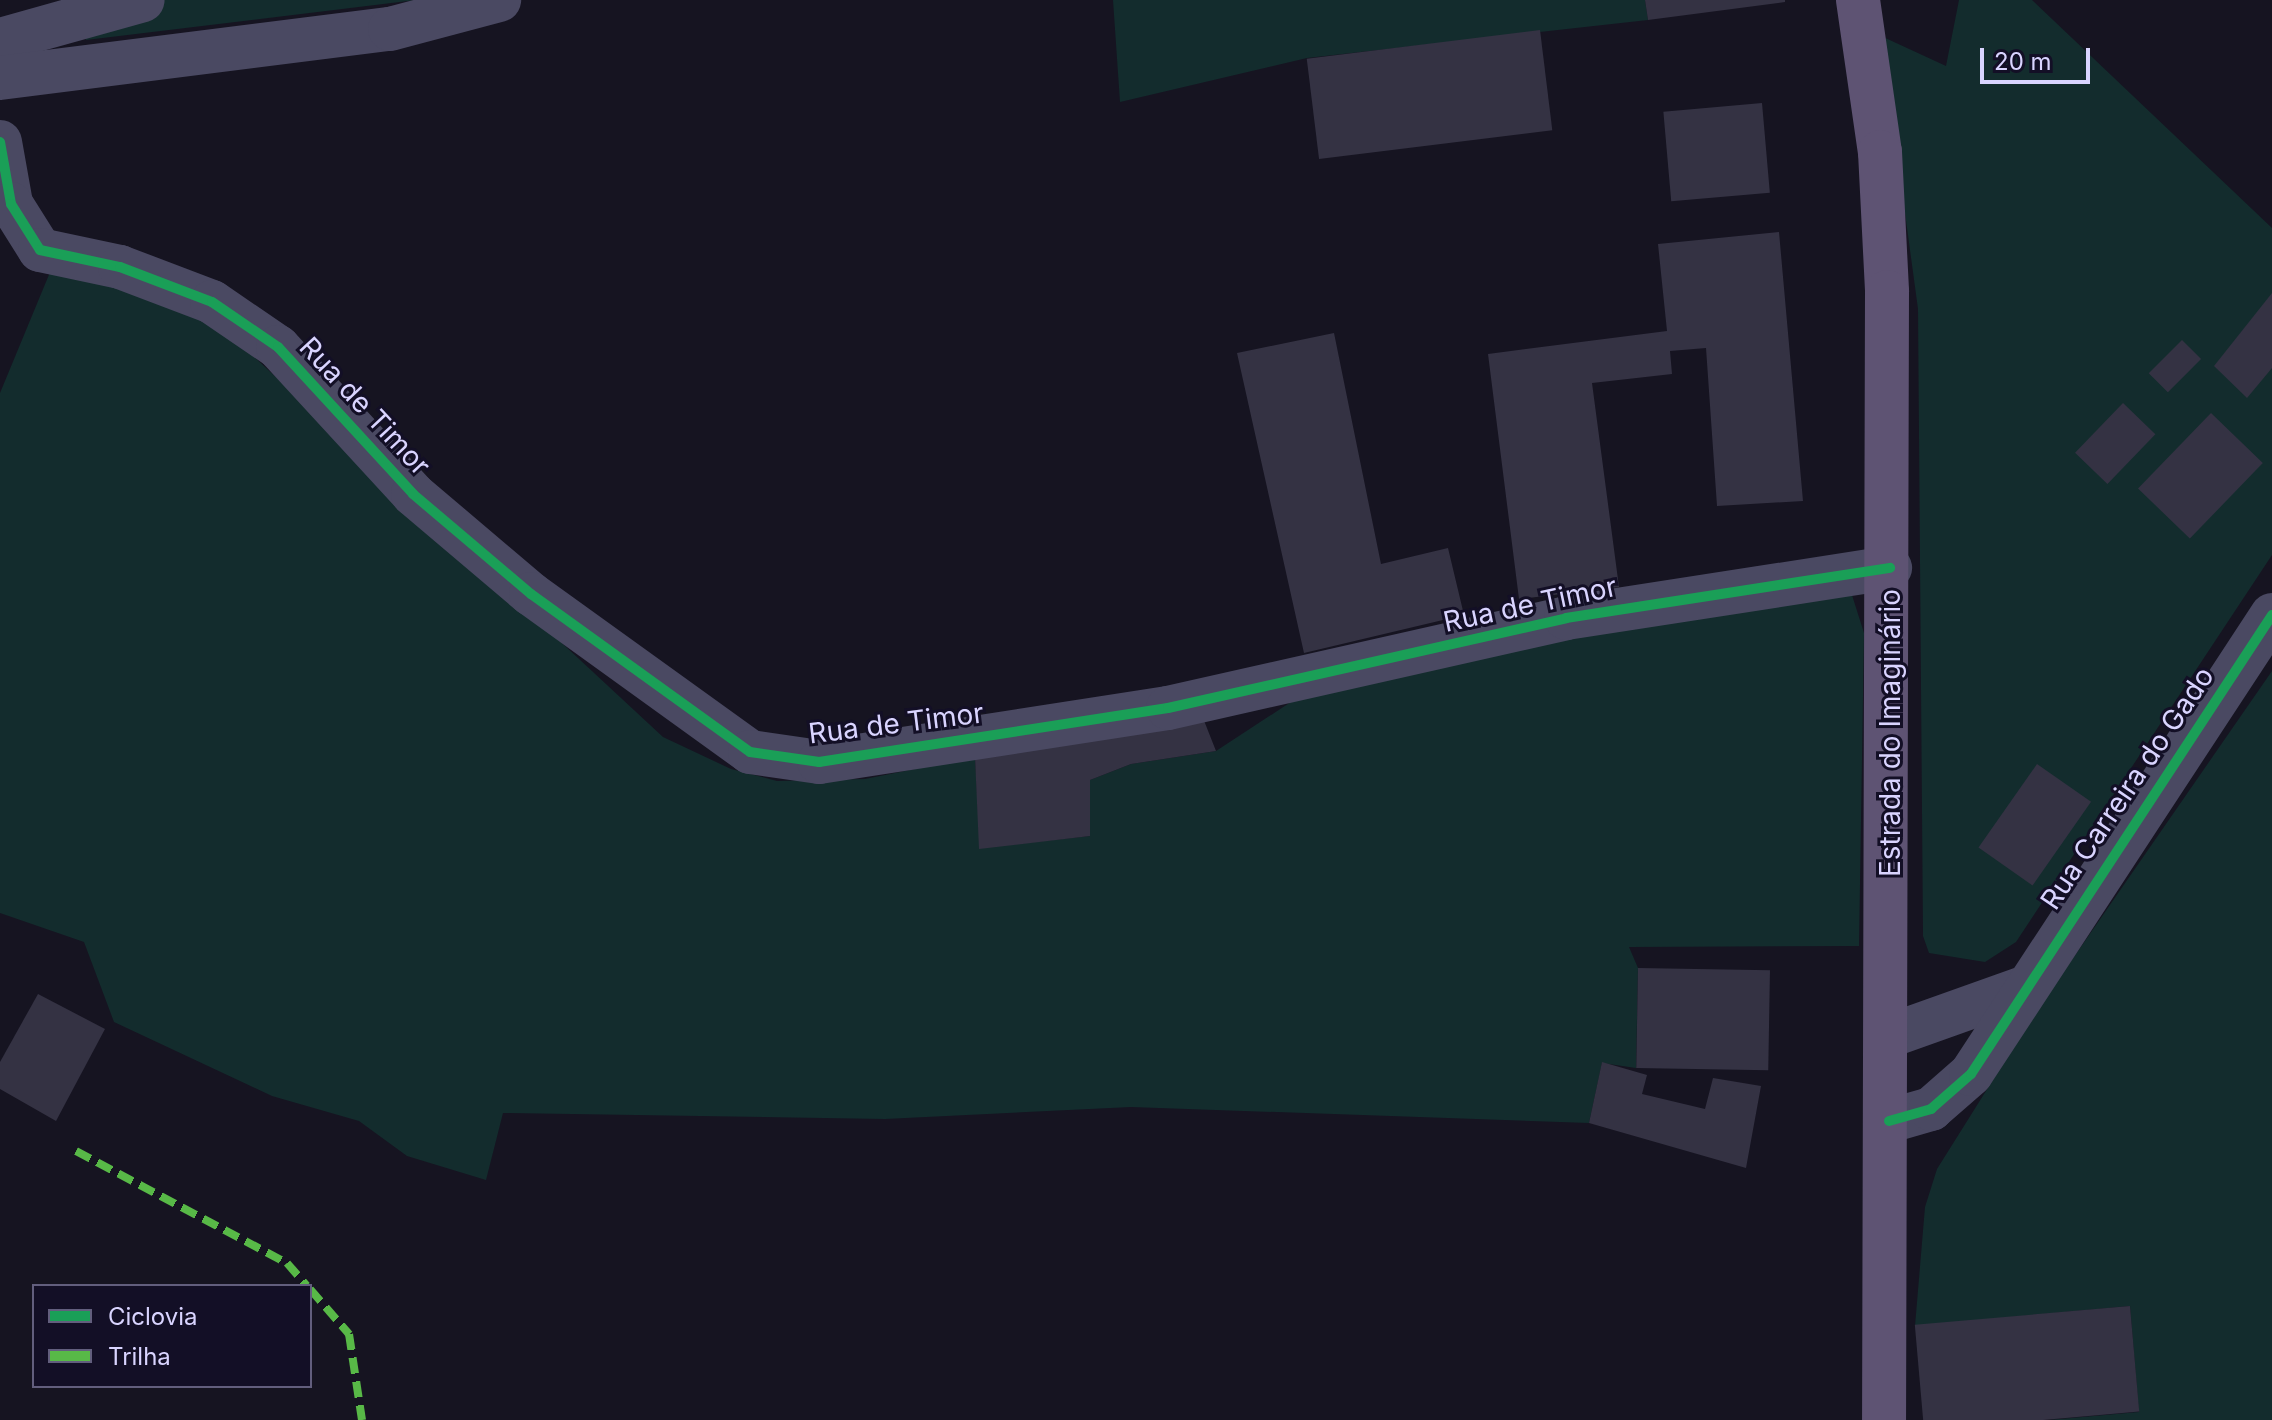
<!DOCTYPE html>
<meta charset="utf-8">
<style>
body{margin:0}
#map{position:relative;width:2272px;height:1420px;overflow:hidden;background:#161421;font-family:Inter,sans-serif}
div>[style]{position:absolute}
.green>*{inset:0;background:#132c2d}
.building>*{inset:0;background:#343243;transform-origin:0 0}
.minor>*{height:44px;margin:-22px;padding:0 22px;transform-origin:22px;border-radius:22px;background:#4a4962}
.major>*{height:44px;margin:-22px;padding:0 22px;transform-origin:22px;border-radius:22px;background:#5e5373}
.quiet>*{height:8px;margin-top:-4px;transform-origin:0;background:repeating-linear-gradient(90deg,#58b947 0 16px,transparent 0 24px)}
.cycleway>*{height:10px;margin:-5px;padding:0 5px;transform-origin:5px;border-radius:5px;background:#1a9f57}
span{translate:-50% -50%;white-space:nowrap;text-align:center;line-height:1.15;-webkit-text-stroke:6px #130f26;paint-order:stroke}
.street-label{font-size:28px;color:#d9d4ff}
.legend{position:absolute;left:32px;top:1284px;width:280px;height:104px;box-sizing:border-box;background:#130f26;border:2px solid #625e7d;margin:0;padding:10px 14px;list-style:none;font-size:24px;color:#d9d4ff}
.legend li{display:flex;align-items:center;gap:16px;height:40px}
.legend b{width:40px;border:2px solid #625e7d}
.scale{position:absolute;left:1980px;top:48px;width:110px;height:36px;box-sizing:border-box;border:4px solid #d9d4ff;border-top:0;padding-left:10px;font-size:24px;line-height:28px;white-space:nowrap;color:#d9d4ff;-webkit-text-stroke:6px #130f26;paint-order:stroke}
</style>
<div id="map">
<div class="green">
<div style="clip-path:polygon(71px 0,416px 0,86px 40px)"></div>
<div style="clip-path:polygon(1113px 0,1645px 0,1648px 20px,1307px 58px,1120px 102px)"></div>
<div style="clip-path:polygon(1959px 0,2032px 0,2272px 228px,2272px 555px,2016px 942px,1985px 962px,1929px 953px,1923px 936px,1918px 309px,1881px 36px,1946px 66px)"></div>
<div style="clip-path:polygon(53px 265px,209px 315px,663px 737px,731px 769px,777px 781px,865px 779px,975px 757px,980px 848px,1090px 836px,1090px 780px,1131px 764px,1216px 751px,1300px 696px,1639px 624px,1852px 595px,1864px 633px,1859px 946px,1629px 947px,1638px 968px,1636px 1068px,1602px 1063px,1589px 1123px,1131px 1107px,885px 1119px,503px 1113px,486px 1180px,407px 1156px,359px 1121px,272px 1096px,114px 1022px,84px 942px,0 913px,0 393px)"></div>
<div style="clip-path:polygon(2272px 671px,2272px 1420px,2049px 1420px,2139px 1412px,2130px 1306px,1915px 1326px,1925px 1207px,1937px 1169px,2033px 1016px)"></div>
</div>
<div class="building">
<div style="clip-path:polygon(1645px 0,1785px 0,1785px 2px,1648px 20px)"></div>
<div style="left:1540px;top:30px;width:101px;height:235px;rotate:83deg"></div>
<div style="left:1762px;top:103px;width:90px;height:99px;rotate:85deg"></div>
<div style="clip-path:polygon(1779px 232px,1803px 501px,1717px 506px,1706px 348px,1670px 351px,1672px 374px,1592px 383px,1619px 587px,1519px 599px,1488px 354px,1667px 331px,1658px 244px)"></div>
<div style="clip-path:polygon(2272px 293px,2272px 368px,2247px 398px,2214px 366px)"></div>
<div style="clip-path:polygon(1334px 333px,1381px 564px,1448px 548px,1464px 615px,1304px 653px,1237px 353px)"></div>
<div style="left:2182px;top:340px;width:27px;height:47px;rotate:45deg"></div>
<div style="left:2123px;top:403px;width:45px;height:69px;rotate:44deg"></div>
<div style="left:2211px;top:413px;width:72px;height:105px;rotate:44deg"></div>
<div style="clip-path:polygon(1203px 718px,1216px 751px,1131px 764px,1090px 780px,1090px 836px,979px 849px,975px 757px)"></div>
<div style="left:2037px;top:764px;width:66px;height:102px;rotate:35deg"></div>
<div style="left:1638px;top:968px;width:132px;height:100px;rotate:1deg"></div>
<div style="clip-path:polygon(38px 994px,105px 1029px,56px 1121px,0 1089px,0 1062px)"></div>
<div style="clip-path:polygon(1602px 1062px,1647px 1075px,1642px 1094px,1705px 1109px,1713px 1078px,1761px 1086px,1746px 1168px,1589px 1123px)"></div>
<div style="left:2130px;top:1306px;width:106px;height:216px;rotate:85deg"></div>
</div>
<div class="minor">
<div style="left:0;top:40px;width:148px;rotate:-15.6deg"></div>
<div style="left:0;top:78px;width:393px;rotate:-7.2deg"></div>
<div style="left:390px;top:29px;width:113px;rotate:-14.9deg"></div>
<div style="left:0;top:142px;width:63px;rotate:79.9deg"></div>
<div style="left:11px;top:204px;width:54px;rotate:57.8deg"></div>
<div style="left:40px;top:250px;width:82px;rotate:12deg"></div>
<div style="left:120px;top:267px;width:98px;rotate:20.8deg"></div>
<div style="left:212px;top:302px;width:80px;rotate:34.3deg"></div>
<div style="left:278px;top:347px;width:200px;rotate:47.4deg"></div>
<div style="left:413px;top:494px;width:155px;rotate:40.3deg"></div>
<div style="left:531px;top:594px;width:270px;rotate:35.8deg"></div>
<div style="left:750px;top:752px;width:70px;rotate:8.2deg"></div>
<div style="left:819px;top:762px;width:353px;rotate:-8.8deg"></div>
<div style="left:1168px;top:708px;width:408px;rotate:-12.7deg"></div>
<div style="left:1566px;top:618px;width:328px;rotate:-8.8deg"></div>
<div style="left:1889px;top:1036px;width:140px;rotate:-19.6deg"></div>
<div style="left:1889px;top:1121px;width:44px;rotate:-15.9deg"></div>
<div style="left:1931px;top:1109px;width:53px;rotate:-41.2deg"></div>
<div style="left:1971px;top:1074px;width:549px;rotate:-56.74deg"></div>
</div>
<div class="major">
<div style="left:1858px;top:0;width:154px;rotate:81.8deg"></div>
<div style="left:1880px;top:152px;width:140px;rotate:87.1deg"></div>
<div style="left:1887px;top:292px;width:1128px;rotate:90.15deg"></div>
</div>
<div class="quiet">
<div style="left:76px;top:1151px;width:239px;rotate:28deg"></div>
<div style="left:287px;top:1263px;width:30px;rotate:49deg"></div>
<div style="left:310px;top:1289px;width:60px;rotate:49.1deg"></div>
<div style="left:349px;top:1334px;width:87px;rotate:81.4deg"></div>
</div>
<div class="cycleway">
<div style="left:0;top:142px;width:63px;rotate:79.9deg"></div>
<div style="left:11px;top:204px;width:54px;rotate:57.8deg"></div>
<div style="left:40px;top:250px;width:82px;rotate:12deg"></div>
<div style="left:120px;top:267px;width:98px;rotate:20.8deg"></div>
<div style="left:212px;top:302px;width:80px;rotate:34.3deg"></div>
<div style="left:278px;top:347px;width:200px;rotate:47.4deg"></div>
<div style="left:413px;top:494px;width:155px;rotate:40.3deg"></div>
<div style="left:531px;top:594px;width:270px;rotate:35.8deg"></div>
<div style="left:750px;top:752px;width:70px;rotate:8.2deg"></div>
<div style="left:819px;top:762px;width:353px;rotate:-8.8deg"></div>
<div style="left:1168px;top:708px;width:408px;rotate:-12.7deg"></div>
<div style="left:1566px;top:618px;width:328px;rotate:-8.8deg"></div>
<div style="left:1889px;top:1121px;width:44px;rotate:-15.9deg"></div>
<div style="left:1931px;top:1109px;width:53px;rotate:-41.2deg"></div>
<div style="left:1971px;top:1074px;width:549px;rotate:-56.74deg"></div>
</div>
<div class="street-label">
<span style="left:365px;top:406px;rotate:47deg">Rua de Timor</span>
<span style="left:1530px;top:604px;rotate:-12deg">Rua de Timor</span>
<span style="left:896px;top:723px;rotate:-7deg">Rua de Timor</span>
<span style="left:1890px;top:733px;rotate:-90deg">Estrada do Imaginário</span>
<span style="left:2127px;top:788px;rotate:-56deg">Rua Carreira do Gado</span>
</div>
<ul class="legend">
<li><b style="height:10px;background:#1a9f57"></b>Ciclovia</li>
<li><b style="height:10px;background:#58b947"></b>Trilha</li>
</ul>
<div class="scale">20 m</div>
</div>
